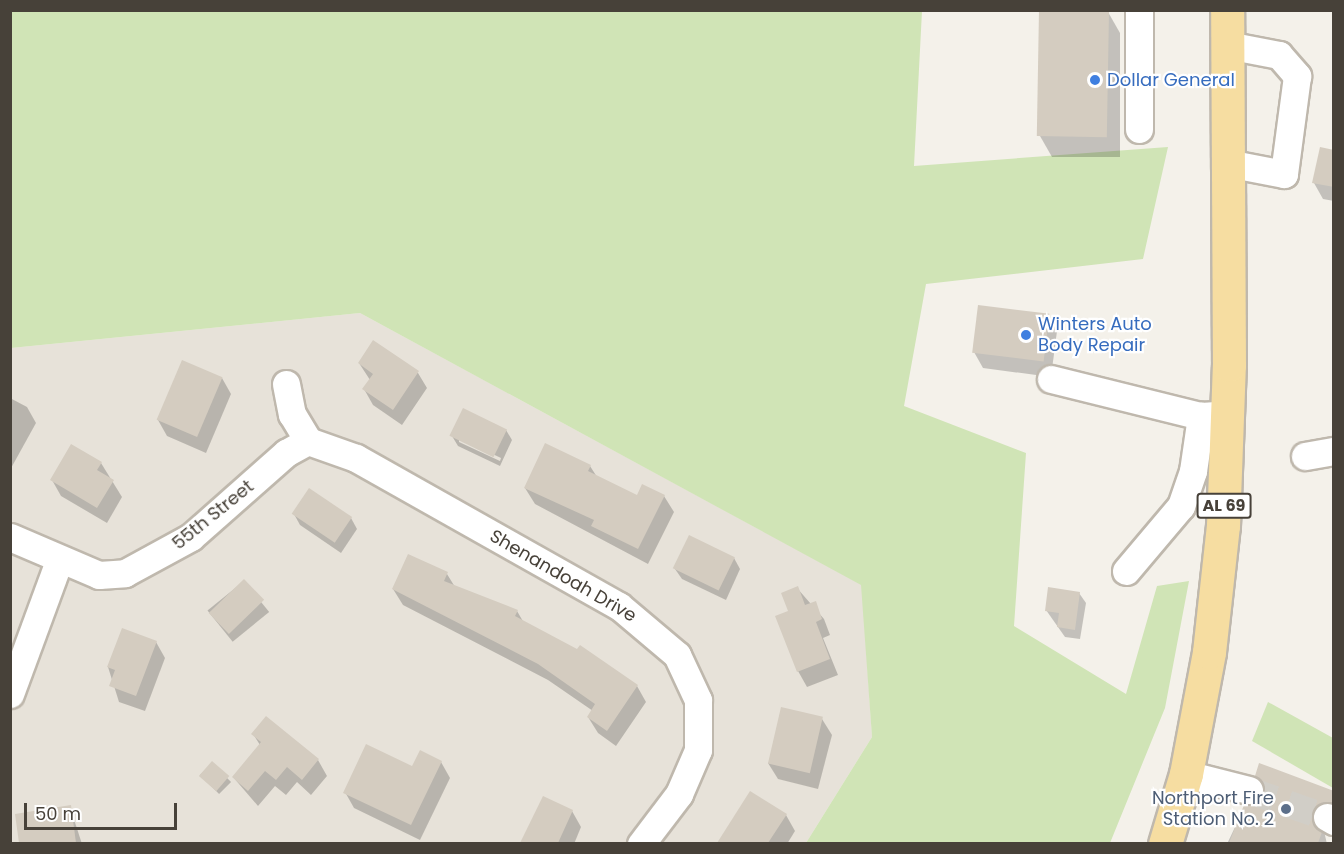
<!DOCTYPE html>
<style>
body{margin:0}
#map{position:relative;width:1344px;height:854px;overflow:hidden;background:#f4f1ea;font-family:Poppins,sans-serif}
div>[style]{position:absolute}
.residential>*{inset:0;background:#e7e2d9}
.green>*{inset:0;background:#d0e4b6}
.shadow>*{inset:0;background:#0003;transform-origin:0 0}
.building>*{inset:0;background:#d4ccc0;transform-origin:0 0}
.minor-tunnel>*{height:27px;margin-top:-13.5px;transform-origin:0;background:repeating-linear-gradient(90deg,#d1cec7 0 27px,transparent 0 41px)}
.roads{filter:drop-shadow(2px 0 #bfb8ad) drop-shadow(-2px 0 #bfb8ad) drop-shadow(0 2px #bfb8ad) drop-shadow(0 -2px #bfb8ad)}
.minor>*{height:27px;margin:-13.5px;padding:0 13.5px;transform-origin:13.5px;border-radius:13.5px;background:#fff}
.major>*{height:33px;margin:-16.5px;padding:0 16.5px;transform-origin:16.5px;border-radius:16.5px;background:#f6dda1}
.dots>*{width:16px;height:16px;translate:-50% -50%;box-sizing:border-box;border:3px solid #fff;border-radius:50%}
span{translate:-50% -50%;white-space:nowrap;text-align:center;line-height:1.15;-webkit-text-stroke:4.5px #fff;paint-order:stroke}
.shield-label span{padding:2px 4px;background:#fff;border:2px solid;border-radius:4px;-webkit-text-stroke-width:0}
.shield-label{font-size:16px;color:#474139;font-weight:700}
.shop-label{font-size:18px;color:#366cbe}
.left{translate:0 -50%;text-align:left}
.street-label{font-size:18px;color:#474139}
.service-label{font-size:18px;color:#4e5e75}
.right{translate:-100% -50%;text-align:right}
.frame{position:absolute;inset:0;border:12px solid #474139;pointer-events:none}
.scale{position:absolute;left:24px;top:803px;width:153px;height:27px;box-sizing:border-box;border:3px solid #474139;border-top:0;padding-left:8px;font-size:18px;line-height:21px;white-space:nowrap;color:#474139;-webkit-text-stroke:4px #fff;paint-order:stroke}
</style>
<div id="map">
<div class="residential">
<div style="clip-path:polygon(360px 313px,862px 585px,872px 737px,806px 843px,11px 844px,11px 348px)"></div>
</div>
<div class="green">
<div style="clip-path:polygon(11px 10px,922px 11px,914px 166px,1168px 147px,1143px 259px,926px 284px,904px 406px,1026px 453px,1014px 626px,1126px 694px,1157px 586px,1189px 581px,1165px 708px,1110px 843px,806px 843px,872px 737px,861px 585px,360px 313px,11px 348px)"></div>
<div style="clip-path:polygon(1268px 702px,1333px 738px,1333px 788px,1252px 741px)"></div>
</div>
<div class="shadow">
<div style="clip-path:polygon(1108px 12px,1120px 33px,1120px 157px,1052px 157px,1040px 136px)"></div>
<div style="clip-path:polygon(1334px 151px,1334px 201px,1323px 199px,1314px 183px)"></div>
<div style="clip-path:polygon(1048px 315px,1057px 331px,1051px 377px,983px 368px,974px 352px)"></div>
<div style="clip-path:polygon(359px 363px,418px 373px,427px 388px,402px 425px,373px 405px,364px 389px,370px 380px)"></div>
<div style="clip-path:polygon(222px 378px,231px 394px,206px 453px,167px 436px,158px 420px)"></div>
<div style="clip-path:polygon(10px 398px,27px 407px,36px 423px,10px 470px)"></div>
<div style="clip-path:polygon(evenodd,506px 430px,512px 440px,500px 466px,458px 446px,452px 436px,506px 430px,459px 438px,501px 458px,500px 461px,459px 442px,459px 438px)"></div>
<div style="clip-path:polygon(101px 463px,122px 497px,107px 523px,61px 496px,52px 480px)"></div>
<div style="clip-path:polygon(590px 466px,597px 477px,637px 497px,643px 486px,664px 496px,674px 512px,648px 564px,535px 504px,525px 488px)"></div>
<div style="clip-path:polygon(294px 514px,351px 518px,357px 529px,341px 553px,300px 525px)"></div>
<div style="clip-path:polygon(409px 556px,447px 574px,455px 587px,517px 611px,524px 623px,637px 686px,646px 702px,616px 746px,598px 733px,588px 717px,593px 711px,548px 680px,403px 605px,393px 589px)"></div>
<div style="clip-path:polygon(734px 558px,740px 569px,726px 600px,682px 579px,675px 569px)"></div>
<div style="left:244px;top:581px;width:40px;height:47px;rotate:51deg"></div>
<div style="clip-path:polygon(797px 588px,824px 619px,830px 635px,823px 638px,838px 675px,807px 687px,798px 671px,790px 612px)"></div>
<div style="clip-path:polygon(1079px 593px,1086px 603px,1080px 639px,1065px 637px,1046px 610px)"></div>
<div style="clip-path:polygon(156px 642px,165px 658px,145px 711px,119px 702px,108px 667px)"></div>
<div style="clip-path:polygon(822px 719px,832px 735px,818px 789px,778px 779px,768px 763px)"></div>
<div style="clip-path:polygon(253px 734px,318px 760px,327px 776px,311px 795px,297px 782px,286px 795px,275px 786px,258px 806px,233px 777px,260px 745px)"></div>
<div style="clip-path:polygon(441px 762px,450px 778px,420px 840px,354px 808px,345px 792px)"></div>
<div style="left:212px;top:763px;width:27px;height:17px;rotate:45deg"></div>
<div style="clip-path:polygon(1334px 792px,1334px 827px,1324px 831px,1327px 844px,1227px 844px,1245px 806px)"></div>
<div style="clip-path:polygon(751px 793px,786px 815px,795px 831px,787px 844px,719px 844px)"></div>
<div style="clip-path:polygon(543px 798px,572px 811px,581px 827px,574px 844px,522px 844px)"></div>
<div style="clip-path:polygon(70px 807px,82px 844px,21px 844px,16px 815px)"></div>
</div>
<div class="building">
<div style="left:1039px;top:10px;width:70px;height:126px;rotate:1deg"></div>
<div style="clip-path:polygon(1320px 147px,1334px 150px,1334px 187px,1312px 183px)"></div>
<div style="left:978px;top:305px;width:72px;height:48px;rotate:7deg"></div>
<div style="clip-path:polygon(373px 340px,419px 371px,393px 410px,362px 389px,373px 374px,358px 363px)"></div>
<div style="left:182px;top:360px;width:44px;height:65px;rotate:23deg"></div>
<div style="left:463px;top:408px;width:49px;height:31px;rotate:26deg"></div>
<div style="clip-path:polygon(545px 443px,591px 465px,588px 471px,637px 495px,642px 484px,665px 495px,638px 549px,591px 526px,594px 520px,524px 488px)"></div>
<div style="clip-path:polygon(71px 444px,102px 462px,97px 470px,114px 480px,97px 508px,50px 480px)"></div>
<div style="left:309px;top:488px;width:52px;height:31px;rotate:34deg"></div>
<div style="left:689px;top:535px;width:51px;height:37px;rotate:26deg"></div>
<div style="clip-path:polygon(408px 554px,448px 572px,444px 581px,518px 610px,515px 616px,577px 649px,580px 645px,638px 685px,607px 731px,587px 717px,595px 704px,538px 664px,392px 589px)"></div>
<div style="left:244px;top:579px;width:29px;height:49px;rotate:46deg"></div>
<div style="clip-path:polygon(798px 586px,805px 605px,816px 601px,822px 619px,816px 622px,830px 659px,797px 672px,775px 616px,788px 611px,781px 593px)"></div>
<div style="clip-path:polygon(1048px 587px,1080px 592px,1075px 630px,1057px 627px,1059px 613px,1045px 611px)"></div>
<div style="clip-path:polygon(122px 628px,157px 641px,136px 696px,109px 686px,115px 670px,107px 667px)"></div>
<div style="left:781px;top:707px;width:43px;height:58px;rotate:13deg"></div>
<div style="clip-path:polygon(266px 716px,319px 759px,302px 780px,287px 767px,276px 780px,265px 771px,248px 791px,232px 777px,261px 742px,251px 734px)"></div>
<div style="clip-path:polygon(366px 744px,412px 766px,420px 750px,442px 761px,411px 825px,343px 793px)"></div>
<div style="left:212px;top:761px;width:23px;height:20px;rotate:41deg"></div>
<div style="clip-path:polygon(1259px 763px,1334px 791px,1333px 803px,1313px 810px,1313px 824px,1322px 832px,1318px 843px,1229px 843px,1244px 805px,1254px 805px,1264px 794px,1255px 776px)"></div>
<div style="clip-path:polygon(750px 791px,787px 814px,768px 843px,717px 843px)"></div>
<div style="clip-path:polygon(543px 796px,573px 810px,558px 843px,520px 843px)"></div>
<div style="clip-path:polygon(71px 805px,76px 843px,19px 843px,15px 814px)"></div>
</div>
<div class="minor-tunnel">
<div style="left:1249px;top:790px;width:83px;rotate:19.1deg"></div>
</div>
<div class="roads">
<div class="minor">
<div style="left:1139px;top:10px;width:119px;rotate:90deg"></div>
<div style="left:1227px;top:45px;width:53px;rotate:10.9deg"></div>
<div style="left:1279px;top:55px;width:28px;rotate:49deg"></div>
<div style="left:1297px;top:76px;width:99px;rotate:97.6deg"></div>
<div style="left:1284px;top:174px;width:58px;rotate:-169.1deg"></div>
<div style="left:1051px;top:379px;width:154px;rotate:13.9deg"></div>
<div style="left:286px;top:384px;width:31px;rotate:79deg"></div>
<div style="left:292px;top:414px;width:31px;rotate:59deg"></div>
<div style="left:308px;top:441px;width:51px;rotate:19.5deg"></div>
<div style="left:356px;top:458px;width:302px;rotate:29.4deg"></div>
<div style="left:619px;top:606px;width:76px;rotate:40.2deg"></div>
<div style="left:677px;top:655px;width:50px;rotate:65deg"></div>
<div style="left:698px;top:700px;width:50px;rotate:90deg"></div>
<div style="left:698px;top:750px;width:48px;rotate:113.4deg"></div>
<div style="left:679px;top:794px;width:63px;rotate:127.2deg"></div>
<div style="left:1305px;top:456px;width:29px;rotate:-10deg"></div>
<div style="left:10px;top:537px;width:97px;rotate:23.1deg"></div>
<div style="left:99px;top:575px;width:26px;rotate:-4deg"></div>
<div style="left:125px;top:573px;width:75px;rotate:-28.6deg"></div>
<div style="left:191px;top:537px;width:127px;rotate:-41.5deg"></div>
<div style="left:286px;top:453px;width:25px;rotate:-29deg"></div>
<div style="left:1126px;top:571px;width:85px;rotate:-49.8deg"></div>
<div style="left:1181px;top:506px;width:37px;rotate:-71deg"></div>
<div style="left:1193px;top:471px;width:56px;rotate:-81.7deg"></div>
<div style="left:1201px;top:416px;width:27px;rotate:-4deg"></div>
<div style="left:10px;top:694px;width:142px;rotate:-69.8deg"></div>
<div style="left:1186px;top:774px;width:65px;rotate:14.3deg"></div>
<div style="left:1327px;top:817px;width:8px;rotate:30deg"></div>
</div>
<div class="major">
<div style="left:1165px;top:844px;width:73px;rotate:-73.3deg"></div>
<div style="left:1186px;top:774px;width:124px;rotate:-79.3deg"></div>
<div style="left:1209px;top:652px;width:127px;rotate:-83.7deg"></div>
<div style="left:1223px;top:526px;width:161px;rotate:-87.9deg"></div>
<div style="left:1229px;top:365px;width:355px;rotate:-90.3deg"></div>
</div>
</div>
<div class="dots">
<div style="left:1095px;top:80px;background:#3f7fe0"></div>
<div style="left:1026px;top:335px;background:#3f7fe0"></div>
<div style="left:1286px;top:809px;background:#5c6f8a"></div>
</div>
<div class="shield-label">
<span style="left:1224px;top:506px">AL 69</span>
</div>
<div class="shop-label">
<span class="left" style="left:1107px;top:80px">Dollar General</span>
<span class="left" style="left:1038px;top:335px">Winters Auto<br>Body Repair</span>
</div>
<div class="street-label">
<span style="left:213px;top:515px;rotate:-39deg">55th Street</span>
<span style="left:563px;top:576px;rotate:30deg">Shenandoah Drive</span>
</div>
<div class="service-label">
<span class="right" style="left:1274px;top:809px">Northport Fire<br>Station No. 2</span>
</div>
<div class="frame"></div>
<div class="scale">50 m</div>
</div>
